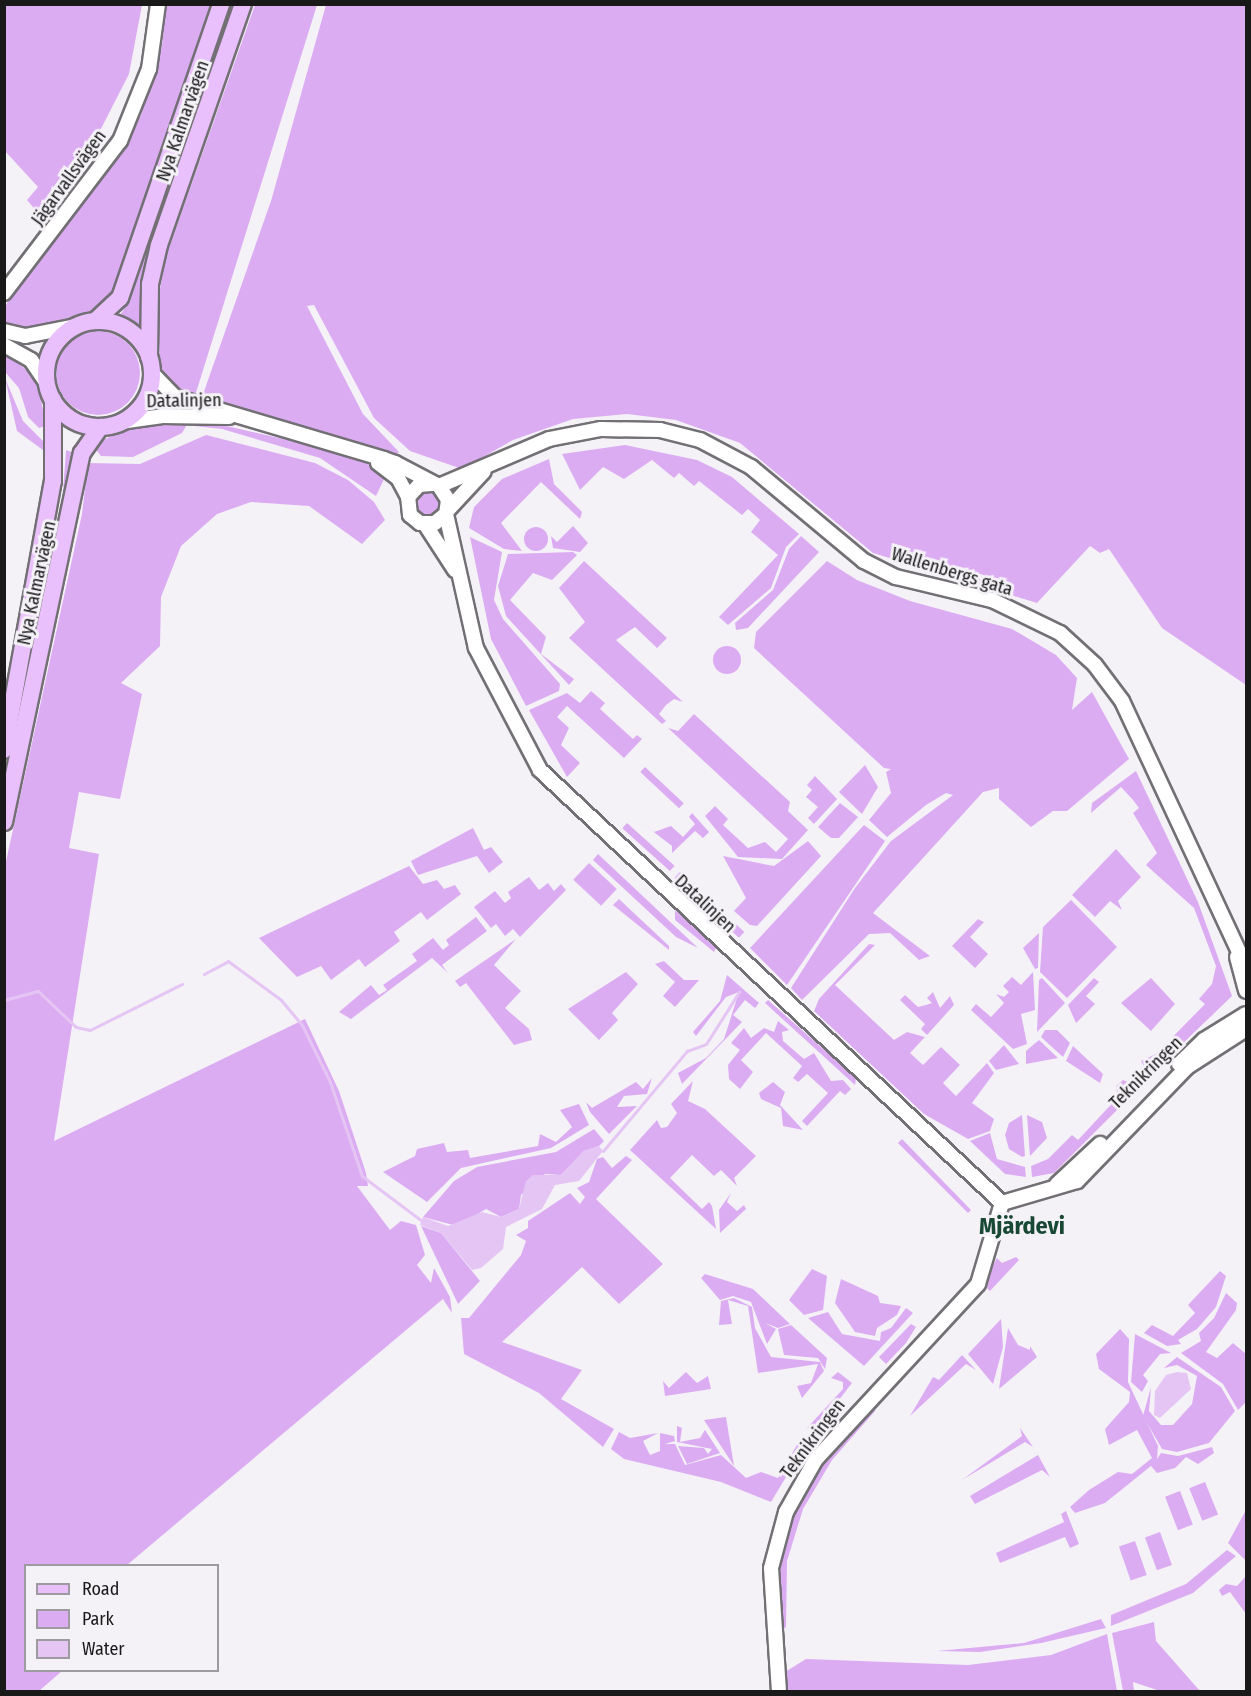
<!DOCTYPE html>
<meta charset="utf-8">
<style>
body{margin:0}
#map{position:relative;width:1251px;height:1696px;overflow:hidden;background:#f5f2f7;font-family:"Fira Sans Condensed",sans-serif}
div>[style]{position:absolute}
.green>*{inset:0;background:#dcacf3;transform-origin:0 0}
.round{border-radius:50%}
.water>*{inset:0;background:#e5c5f4}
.stream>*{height:3px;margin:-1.5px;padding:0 1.5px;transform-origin:1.5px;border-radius:1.5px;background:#e5c5f4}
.roads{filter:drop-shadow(2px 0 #737075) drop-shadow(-2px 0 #737075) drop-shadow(0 2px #737075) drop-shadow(0 -2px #737075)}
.minor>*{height:14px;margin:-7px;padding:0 7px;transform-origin:7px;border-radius:7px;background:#fff}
.major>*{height:16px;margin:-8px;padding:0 8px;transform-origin:8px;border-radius:8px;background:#e9c0fc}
.major>.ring{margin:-8px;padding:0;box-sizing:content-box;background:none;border:16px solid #e9c0fc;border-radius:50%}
span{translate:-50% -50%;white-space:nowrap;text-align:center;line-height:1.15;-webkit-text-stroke:6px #f5f2f7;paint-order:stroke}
.street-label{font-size:18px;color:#1a191a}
.district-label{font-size:24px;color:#194835;font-weight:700}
.frame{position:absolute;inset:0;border:6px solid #1a191a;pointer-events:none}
.legend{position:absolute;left:24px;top:1564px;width:195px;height:108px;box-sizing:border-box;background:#f5f2f7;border:2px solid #9d9b9f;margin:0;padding:8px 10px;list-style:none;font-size:18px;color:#1a191a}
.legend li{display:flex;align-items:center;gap:12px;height:30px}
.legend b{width:30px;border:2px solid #9d9b9f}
</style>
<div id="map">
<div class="green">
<div style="clip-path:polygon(5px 4px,142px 5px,129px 74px,83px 164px,43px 219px,27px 200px,38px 187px,5px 151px)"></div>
<div style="clip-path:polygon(166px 5px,210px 5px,113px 296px,93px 313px,22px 331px,6px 325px,5px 307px,13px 292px,108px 171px,141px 115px,162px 46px)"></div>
<div style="clip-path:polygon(230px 5px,234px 5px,150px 244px,139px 331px,118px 318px,128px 303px)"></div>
<div style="clip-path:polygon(255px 5px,317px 5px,194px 399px,169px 390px,160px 378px,158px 299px,166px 256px)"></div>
<div style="clip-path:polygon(326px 5px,1246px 5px,1246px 685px,1162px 628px,1109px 549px,1100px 553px,1090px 546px,1037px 603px,873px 553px,740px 443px,676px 420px,627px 414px,573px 419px,513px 440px,462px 469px,410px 451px,374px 418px,314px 305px,307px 306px,363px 414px,399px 452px,395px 458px,201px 400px,271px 201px)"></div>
<div class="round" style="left:56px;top:331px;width:84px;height:84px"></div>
<div style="clip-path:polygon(5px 353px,37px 378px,46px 426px,39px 428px,28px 417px,19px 388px,5px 372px)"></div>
<div style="clip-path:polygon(5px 378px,23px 421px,47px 445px,47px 453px,17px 431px)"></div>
<div style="clip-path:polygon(196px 419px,344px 453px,387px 473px,376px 496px,320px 458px,222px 429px,194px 426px)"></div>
<div style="clip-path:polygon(189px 421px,182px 433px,133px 457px,101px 456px,93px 446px,127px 427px)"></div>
<div style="clip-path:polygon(206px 435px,315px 463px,348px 480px,374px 502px,385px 520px,362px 544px,309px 506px,251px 502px,217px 514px,181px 546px,161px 597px,160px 646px,121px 683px,142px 694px,120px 799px,79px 792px,69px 848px,99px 854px,54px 1141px,305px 1019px,339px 1091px,366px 1173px,368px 1186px,357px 1186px,390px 1230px,401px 1221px,416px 1225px,425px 1255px,417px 1265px,431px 1283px,434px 1268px,450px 1297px,452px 1313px,443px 1299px,127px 1565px,26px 1566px,26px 1670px,62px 1671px,39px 1691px,5px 1692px,5px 866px,82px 514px,88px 463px,140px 464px)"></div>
<div style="clip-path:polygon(625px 445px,697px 460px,732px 477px,799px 534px,786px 547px,771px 588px,728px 625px,719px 617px,778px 555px,751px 532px,760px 520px,748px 509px,742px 515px,699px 481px,694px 486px,679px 473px,674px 478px,652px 460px,624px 479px,603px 467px,580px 490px,562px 454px)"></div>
<div style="clip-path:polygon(66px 450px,74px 453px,15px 737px,63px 492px)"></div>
<div style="clip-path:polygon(549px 459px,554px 484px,582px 512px,580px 519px,541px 482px,501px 523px,522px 551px,504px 549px,469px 528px,474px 507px,502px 479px)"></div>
<div class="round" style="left:414px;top:490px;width:28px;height:28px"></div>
<div style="clip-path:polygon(573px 526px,588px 543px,580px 552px,553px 548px,551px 536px,557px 542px)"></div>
<div class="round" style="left:524px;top:527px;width:24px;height:24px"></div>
<div style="clip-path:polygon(801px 536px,819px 552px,748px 628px,736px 630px,735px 623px,773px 590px,789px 549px)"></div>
<div style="clip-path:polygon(470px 537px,502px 552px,494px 600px,503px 619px,560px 684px,559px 691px,526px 706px,491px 639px)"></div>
<div style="clip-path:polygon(573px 552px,577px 555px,552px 580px,533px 573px,510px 600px,546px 637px,541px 654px,574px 679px,569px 685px,506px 616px,498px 586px,508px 554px)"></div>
<div style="clip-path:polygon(584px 561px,667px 638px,657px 648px,635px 627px,616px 640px,683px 702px,674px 699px,666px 705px,659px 714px,666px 721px,662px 724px,569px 638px,585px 622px,559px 588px)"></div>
<div style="clip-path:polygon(827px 561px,857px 580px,910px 601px,1012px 629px,1056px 655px,1077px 678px,1072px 710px,1092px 692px,1129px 759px,1067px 811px,1053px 811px,1031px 827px,999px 799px,999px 788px,983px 792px,873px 913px,930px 956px,919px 960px,890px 933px,869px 934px,802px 1000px,791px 988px,855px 888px,891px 841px,953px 795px,946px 793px,926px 805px,887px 837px,869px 820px,891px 793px,886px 772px,891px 769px,884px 768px,754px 648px,756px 632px)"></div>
<div class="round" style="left:713px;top:646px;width:28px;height:28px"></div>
<div style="clip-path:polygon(591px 691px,605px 703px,600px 709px,633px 739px,637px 735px,642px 739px,624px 758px,567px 706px,557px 717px,569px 728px,561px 745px,580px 763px,567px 777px,529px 710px,567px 693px,580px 703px)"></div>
<div style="clip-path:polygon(694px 714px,790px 802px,788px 811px,808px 830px,782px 859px,738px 857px,705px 816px,715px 806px,728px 819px,723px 825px,748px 848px,765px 842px,776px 852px,788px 839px,668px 728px,678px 731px)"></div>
<div style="clip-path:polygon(865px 765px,878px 787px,862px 814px,839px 792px)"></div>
<div style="left:645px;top:767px;width:53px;height:7px;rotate:43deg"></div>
<div style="clip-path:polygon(1136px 771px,1198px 902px,1232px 996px,1149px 1076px,1141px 1061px,1156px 1054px,1205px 1004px,1199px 999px,1212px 984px,1216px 966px,1194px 908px,1146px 865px,1157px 853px,1133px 813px,1139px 808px,1133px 800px,1121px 787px,1091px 813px,1092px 803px)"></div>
<div style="clip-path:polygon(815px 776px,837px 799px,814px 824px,808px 818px,818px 807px,806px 797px,812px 790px,807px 785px)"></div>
<div style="clip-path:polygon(840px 803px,858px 817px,839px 838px,831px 838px,818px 827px)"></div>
<div style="clip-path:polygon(692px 813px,709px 832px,703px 838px,695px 831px,672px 853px,672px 846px,633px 816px,654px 832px,671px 826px,683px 837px,695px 824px,689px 817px)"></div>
<div style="left:627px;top:823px;width:64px;height:7px;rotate:42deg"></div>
<div style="clip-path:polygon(864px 825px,885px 841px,787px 985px,750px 948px)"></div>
<div style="clip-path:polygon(473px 828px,484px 850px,491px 847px,503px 862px,489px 873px,477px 856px,418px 875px,411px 861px)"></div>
<div style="clip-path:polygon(619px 831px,728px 933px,725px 939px,617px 834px)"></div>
<div style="clip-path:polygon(808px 841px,821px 856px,757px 926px,750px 925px,734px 911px,746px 898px,723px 856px,774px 866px)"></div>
<div style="clip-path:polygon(1116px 849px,1141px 877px,1118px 901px,1122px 910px,1110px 901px,1095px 917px,1072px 895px)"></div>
<div style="clip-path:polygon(598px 854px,698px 948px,676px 937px,593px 860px)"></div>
<div style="left:589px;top:863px;width:38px;height:23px;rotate:43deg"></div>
<div style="clip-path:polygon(409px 866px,423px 884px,437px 880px,444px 889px,455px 885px,461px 894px,427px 920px,421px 912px,394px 932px,400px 941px,365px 967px,359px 959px,331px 980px,321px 966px,297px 977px,259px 938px)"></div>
<div style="left:680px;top:872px;width:88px;height:8px;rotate:43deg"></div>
<div style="clip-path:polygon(529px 877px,539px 890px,548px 883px,554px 891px,561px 884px,566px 890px,520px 937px,513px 929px,505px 936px,496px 924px,491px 928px,474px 907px,495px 891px,505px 903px,511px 898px,508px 892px)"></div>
<div style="clip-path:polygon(619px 899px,669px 946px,669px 950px,613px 905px)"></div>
<div style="clip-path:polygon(1071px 900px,1117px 947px,1067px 998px,1040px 972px,1043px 927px)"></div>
<div style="clip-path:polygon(675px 910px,716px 948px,714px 952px,675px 920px)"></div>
<div style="clip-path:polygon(476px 917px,487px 931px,442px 965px,448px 973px,432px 958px,351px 1019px,339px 1012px,371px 985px,379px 995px,387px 990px,383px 985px,417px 961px,412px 954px,433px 938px,443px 950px,449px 945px,446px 940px)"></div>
<div style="clip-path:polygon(978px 919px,984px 922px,970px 937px,988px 954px,975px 968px,952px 946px)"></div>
<div style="clip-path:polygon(1039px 933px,1038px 968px,1035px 969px,1023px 948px)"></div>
<div style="clip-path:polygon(516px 939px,494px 965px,521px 991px,505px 1008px,529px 1029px,532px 1040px,514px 1045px,466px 983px,460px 987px,455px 981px)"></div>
<div style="clip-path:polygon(869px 944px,875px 945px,835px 985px,894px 1040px,907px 1032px,925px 1037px,910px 1053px,923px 1065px,941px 1047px,960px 1065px,943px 1083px,956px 1096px,987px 1063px,994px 1073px,972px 1103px,994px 1119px,990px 1131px,968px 1139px,924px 1114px,814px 1011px,819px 999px)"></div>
<div style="clip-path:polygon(664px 961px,684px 980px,699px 980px,675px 1007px,663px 996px,675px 982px,655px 964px)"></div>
<div style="clip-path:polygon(626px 972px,638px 984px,612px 1013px,618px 1020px,599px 1040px,568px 1009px)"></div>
<div style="clip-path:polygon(1033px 972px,1035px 1010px,1021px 1014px,1027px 1044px,1013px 1049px,971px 1010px,976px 1004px,991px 1017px,1004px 1003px,996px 994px,1004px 997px,1009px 992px,1003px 986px,1012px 977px,1021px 985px)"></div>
<div style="clip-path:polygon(727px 975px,759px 1003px,755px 1008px,745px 1000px,733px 1015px,742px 1022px,682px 1084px,678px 1073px,706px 1058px,724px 1039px,739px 992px,726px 997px,696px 1036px,693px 1032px,720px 1001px)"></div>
<div style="clip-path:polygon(1042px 978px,1065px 1003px,1037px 1032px,1039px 980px)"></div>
<div style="clip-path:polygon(1094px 978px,1099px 982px,1086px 996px,1095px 1004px,1076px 1023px,1068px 1005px)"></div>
<div style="clip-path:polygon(1151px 978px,1175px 1004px,1151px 1031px,1121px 1003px)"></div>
<div style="clip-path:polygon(933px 992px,940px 1008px,950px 996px,954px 1005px,927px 1035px,921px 1029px,925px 1024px,900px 1000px,905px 995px,918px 1007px,926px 1005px,932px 1003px,927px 998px)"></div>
<div style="clip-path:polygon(768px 1000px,856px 1078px,855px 1085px,765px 1003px)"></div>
<div style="clip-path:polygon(778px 1021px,789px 1030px,782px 1032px,783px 1041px,804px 1059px,814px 1053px,831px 1081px,843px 1080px,851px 1089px,845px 1095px,840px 1091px,807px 1126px,802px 1121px,828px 1093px,807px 1074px,798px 1082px,793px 1078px,802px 1066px,766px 1033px,741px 1060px,753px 1072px,740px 1089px,729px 1079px,728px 1065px,740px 1050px,731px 1043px,744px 1028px,751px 1038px,764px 1028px,774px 1032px)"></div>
<div style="clip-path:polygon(1045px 1030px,1057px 1030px,1070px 1043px,1063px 1057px,1041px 1037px)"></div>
<div style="clip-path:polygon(1039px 1040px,1058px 1058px,1026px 1064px,1026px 1051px)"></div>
<div style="clip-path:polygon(1004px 1045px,1019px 1064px,996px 1070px,989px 1061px)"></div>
<div style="clip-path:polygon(1073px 1046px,1103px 1074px,1100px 1083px,1066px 1061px)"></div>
<div style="clip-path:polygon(652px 1078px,647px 1094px,624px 1096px,617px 1107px,637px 1106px,609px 1134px,590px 1112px,586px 1102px,592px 1108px,636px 1082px,643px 1089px)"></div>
<div style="clip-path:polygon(1123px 1080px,1140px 1087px,1054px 1173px,1032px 1177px,1031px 1166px,1048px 1159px,1072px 1135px,1078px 1140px,1118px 1097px,1116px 1086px)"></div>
<div style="clip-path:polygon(693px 1081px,688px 1101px,705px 1109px,756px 1156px,734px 1178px,737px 1186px,721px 1170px,714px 1176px,692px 1155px,670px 1178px,702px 1209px,709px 1202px,712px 1206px,716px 1229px,630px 1150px,657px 1120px,661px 1128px,667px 1127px,677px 1113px,671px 1104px)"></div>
<div style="clip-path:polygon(773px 1082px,785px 1092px,780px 1105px,803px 1130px,783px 1126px,781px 1108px,761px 1099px,759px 1093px)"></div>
<div style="clip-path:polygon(579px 1104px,589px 1125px,551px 1148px,461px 1168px,427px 1202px,383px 1172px,415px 1156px,417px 1149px,444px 1143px,447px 1152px,468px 1150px,470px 1158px,538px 1146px,540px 1134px,556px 1142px,572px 1127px,560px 1110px)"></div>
<div style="clip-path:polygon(1022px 1115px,1025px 1156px,1022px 1157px,1009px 1149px,1005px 1135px,1009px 1123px)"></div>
<div style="clip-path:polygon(1027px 1115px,1042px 1122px,1047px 1138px,1030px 1156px)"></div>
<div style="clip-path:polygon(594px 1129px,604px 1141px,599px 1146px,584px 1151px,561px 1175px,545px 1174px,521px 1195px,519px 1209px,501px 1217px,486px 1209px,457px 1226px,423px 1217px,454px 1181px,477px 1167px,556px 1152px)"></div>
<div style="clip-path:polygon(990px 1133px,997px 1159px,1025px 1167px,1026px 1177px,1005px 1174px,970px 1141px)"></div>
<div style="clip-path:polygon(902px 1139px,971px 1210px,968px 1213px,898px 1143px)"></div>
<div style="clip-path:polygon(626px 1156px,632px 1160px,596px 1199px,663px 1264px,619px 1304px,582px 1267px,502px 1342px,582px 1370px,561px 1399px,614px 1429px,603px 1447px,539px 1393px,464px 1354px,461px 1318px,469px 1318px,521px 1255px,526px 1241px,516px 1235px,528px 1228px,528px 1221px,570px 1193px,580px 1204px,585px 1197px,577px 1188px,589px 1182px,597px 1159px,603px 1157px,612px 1168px)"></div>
<div style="clip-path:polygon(731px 1193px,727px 1202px,737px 1211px,744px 1205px,746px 1209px,720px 1233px,719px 1210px)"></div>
<div style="clip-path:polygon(421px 1226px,441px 1233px,480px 1281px,458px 1304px)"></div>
<div style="clip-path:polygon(1016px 1257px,1019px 1260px,990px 1291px,983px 1284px,997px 1258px,1002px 1263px)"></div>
<div style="clip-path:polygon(812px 1269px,827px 1276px,823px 1310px,804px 1315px,789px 1300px)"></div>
<div style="clip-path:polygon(1220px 1271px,1226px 1276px,1216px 1307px,1197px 1329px,1178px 1340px,1181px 1344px,1167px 1346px,1144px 1333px,1152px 1325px,1173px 1336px,1195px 1313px,1188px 1305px)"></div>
<div style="clip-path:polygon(705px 1274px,753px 1289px,790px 1324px,778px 1328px,765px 1323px,776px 1329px,767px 1344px,751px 1302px,733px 1296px,720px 1300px,701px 1278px,695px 1284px)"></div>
<div style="clip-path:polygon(841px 1279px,878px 1296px,880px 1303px,901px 1306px,897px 1315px,877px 1328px,875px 1336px,855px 1332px,835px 1303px)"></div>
<div style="clip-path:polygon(1226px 1293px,1237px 1303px,1236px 1310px,1206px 1352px,1217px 1358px,1233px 1343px,1246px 1354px,1246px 1402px,1238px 1410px,1223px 1384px,1181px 1353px,1201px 1341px,1199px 1333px,1214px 1318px)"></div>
<div style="clip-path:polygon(734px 1298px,752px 1307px,755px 1328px,771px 1357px,820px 1362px,824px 1371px,802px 1398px,797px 1386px,811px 1383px,818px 1364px,758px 1373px,748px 1306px,728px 1300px,732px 1324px,719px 1325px,721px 1301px)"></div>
<div style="clip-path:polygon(906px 1308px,913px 1313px,864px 1366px,808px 1318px,828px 1312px,842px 1334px,880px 1341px,881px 1332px,891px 1328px)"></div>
<div style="clip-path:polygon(1001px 1319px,1003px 1347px,993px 1384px,968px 1354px)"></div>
<div style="clip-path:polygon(911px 1324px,916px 1327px,906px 1343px,886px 1364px,879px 1357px)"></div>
<div style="clip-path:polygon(791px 1325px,827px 1358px,825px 1369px,818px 1358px,784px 1355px,778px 1329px)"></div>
<div style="clip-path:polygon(1008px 1328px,1018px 1345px,1030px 1350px,1030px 1346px,1037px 1357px,999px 1389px)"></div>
<div style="clip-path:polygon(1120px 1329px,1129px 1339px,1128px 1382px,1158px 1446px,1157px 1459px,1161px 1453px,1178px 1456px,1212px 1447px,1214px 1453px,1198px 1464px,1186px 1457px,1175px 1468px,1157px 1473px,1151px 1466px,1105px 1503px,1075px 1513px,1070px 1507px,1089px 1490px,1118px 1472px,1132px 1474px,1152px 1458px,1137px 1430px,1109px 1445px,1105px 1429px,1129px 1402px,1130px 1392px,1099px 1369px,1096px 1354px)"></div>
<div style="clip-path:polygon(1135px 1334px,1171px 1353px,1160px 1354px,1143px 1375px,1148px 1381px,1142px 1392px,1131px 1382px)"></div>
<div style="clip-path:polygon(962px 1355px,976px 1370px,966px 1364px,910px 1416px,933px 1377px,939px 1380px)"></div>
<div style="clip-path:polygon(1177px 1357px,1221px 1387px,1235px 1411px,1209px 1443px,1177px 1452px,1162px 1449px,1143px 1416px,1151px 1387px,1149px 1411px,1161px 1425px,1173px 1425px,1192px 1404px,1197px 1376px,1177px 1365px,1164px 1368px)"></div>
<div style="clip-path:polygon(686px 1372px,697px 1383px,708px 1376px,711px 1389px,665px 1396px,663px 1381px,669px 1388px)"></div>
<div style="clip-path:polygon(838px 1372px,852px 1383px,818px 1427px,807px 1428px,843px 1389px,843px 1382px,831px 1378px)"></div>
<div style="clip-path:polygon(876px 1410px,832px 1460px,803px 1509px,787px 1561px,786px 1627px,780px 1632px,778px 1568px,791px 1516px,819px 1466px,868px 1412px)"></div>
<div style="clip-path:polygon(726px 1417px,734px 1466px,704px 1420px)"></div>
<div style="clip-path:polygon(677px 1426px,682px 1428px,680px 1442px,700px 1438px,705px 1430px,720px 1453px,687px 1464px,678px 1446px,704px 1448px,708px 1454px,712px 1449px,677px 1442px)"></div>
<div style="clip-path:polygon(1020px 1428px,1033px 1447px,1025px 1442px,962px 1480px,1022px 1436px)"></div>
<div style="clip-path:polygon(619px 1432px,630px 1438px,658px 1433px,643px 1441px,650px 1455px,660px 1451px,660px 1433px,674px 1436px,675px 1441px,665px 1444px,675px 1444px,685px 1465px,721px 1455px,746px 1478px,761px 1472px,778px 1478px,798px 1443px,801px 1452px,771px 1502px,721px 1482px,624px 1459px,611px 1449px)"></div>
<div style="clip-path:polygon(1038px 1455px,1050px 1477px,1042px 1470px,975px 1504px,970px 1496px)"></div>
<div style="left:1205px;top:1482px;width:35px;height:17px;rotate:68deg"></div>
<div style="left:1180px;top:1491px;width:36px;height:16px;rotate:69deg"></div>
<div style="clip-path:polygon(1246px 1510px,1246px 1561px,1228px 1543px)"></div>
<div style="clip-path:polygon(1066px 1511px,1079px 1544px,1070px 1548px,1065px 1537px,1000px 1563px,996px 1553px,1064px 1522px,1061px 1514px)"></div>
<div style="left:1160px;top:1532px;width:35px;height:16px;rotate:70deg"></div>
<div style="left:1135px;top:1541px;width:36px;height:17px;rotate:71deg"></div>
<div style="clip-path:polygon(1227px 1550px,1236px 1556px,1193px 1593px,1111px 1626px,1111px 1615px,1186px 1584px)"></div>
<div style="clip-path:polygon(1246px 1576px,1246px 1614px,1230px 1592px,1222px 1596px,1219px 1590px,1226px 1584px,1237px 1586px)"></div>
<div style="clip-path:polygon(1101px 1619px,1106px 1628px,1041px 1643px,980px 1652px,937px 1651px,1024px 1643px)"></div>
<div style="clip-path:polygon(1154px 1622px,1156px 1641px,1200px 1691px,1160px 1691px,1133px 1682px,1134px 1691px,1123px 1691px,1112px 1633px)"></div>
<div style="clip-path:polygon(1107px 1634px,1117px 1691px,786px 1692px,785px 1672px,806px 1659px,968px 1665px,1051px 1655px)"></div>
</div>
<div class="water">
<div style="clip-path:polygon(599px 1146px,603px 1151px,579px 1181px,555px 1185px,542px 1209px,506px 1227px,503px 1249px,481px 1268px,472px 1270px,441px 1233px,420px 1225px,423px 1217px,448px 1226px,482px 1212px,501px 1217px,519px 1209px,526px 1181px,533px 1175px,561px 1175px,584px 1151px)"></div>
<div style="clip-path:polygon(1177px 1372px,1187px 1373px,1191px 1389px,1160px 1418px,1154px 1415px,1155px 1391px,1166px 1375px)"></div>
</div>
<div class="stream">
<div style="left:204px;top:974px;width:27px;rotate:-28deg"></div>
<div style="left:228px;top:961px;width:66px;rotate:36.3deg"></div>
<div style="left:281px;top:1000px;width:33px;rotate:50deg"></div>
<div style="left:302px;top:1025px;width:64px;rotate:63.8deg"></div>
<div style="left:330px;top:1082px;width:99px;rotate:71.2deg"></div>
<div style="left:362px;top:1176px;width:75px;rotate:36.9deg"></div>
<div style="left:4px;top:1000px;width:35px;rotate:-15deg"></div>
<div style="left:38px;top:991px;width:52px;rotate:43.5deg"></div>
<div style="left:76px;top:1027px;width:14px;rotate:12deg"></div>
<div style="left:90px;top:1030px;width:103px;rotate:-26.6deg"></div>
<div style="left:603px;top:1151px;width:131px;rotate:-50deg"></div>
<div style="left:687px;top:1051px;width:20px;rotate:-20deg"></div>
<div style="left:706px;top:1044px;width:62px;rotate:-57.6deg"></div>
</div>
<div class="roads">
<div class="minor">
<div style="left:4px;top:293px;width:191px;rotate:-52.7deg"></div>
<div style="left:120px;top:141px;width:78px;rotate:-68.1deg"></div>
<div style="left:149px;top:69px;width:66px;rotate:-82.1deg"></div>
<div style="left:4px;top:331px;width:22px;rotate:13deg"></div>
<div style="left:25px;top:336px;width:53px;rotate:-10.9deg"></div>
<div style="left:4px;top:345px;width:31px;rotate:29deg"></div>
<div style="left:31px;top:360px;width:29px;rotate:56deg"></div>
<div style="left:152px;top:373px;width:33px;rotate:46deg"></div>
<div style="left:175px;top:397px;width:218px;rotate:16.5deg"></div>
<div style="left:384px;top:459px;width:12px;rotate:20deg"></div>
<div style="left:395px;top:463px;width:50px;rotate:27.6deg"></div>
<div style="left:439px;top:486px;width:17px;rotate:57deg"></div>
<div style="left:448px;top:500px;width:14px;rotate:98deg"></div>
<div style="left:446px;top:514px;width:14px;rotate:141deg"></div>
<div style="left:435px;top:523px;width:15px;rotate:180deg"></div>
<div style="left:420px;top:523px;width:13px;rotate:-141deg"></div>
<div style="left:410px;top:515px;width:18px;rotate:-96deg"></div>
<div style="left:408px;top:497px;width:16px;rotate:-47deg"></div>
<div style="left:419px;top:485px;width:16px;rotate:-4deg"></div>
<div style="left:120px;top:422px;width:43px;rotate:-7.9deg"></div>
<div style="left:163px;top:416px;width:66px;rotate:0.9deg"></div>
<div style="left:378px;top:463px;width:25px;rotate:37deg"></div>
<div style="left:398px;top:478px;width:21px;rotate:62deg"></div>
<div style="left:439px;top:486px;width:120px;rotate:-23.1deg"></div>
<div style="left:549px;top:439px;width:53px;rotate:-10.9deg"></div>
<div style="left:601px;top:429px;width:59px;rotate:1deg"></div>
<div style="left:660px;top:430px;width:41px;rotate:14deg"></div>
<div style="left:700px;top:440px;width:58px;rotate:27.9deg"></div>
<div style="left:751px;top:467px;width:147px;rotate:39.8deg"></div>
<div style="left:864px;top:561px;width:36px;rotate:27deg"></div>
<div style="left:896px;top:577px;width:99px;rotate:13.5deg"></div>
<div style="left:992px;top:600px;width:76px;rotate:25.9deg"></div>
<div style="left:1060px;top:633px;width:47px;rotate:42.4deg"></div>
<div style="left:1095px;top:665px;width:45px;rotate:53.1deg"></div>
<div style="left:1122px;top:701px;width:293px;rotate:65deg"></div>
<div style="left:447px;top:511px;width:54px;rotate:-47.2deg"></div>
<div style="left:446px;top:514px;width:137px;rotate:77.4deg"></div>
<div style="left:476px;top:648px;width:138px;rotate:62.3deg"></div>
<div style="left:540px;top:770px;width:633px;rotate:43.14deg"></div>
<div style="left:425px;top:524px;width:55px;rotate:56.9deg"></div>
<div style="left:1237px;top:957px;width:35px;rotate:75deg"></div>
<div style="left:1179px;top:1064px;width:35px;rotate:-44deg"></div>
<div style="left:1204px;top:1040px;width:49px;rotate:-31.8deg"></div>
<div style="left:1057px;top:1184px;width:59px;rotate:-42.9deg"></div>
<div style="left:779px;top:1692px;width:124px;rotate:-93.7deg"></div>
<div style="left:771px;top:1568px;width:58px;rotate:-75deg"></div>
<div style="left:786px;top:1512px;width:61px;rotate:-60.5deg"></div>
<div style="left:816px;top:1459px;width:238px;rotate:-47.2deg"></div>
<div style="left:978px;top:1284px;width:84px;rotate:-73.5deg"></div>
<div style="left:1002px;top:1203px;width:78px;rotate:-16.3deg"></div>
<div style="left:1077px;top:1181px;width:158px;rotate:-46deg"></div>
<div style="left:1187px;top:1067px;width:70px;rotate:-32.8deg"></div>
</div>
<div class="major">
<div style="left:95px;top:321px;width:34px;rotate:-43deg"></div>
<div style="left:120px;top:298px;width:311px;rotate:-71deg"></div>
<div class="ring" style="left:46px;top:321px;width:90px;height:90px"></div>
<div style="left:149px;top:357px;width:73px;rotate:-89.2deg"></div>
<div style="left:150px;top:284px;width:40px;rotate:-77deg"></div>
<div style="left:159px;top:245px;width:255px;rotate:-70.8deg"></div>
<div style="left:4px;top:750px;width:273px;rotate:-79.7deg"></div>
<div style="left:53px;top:481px;width:81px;rotate:-90deg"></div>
<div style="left:4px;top:822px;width:377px;rotate:-78.1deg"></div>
<div style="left:82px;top:453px;width:32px;rotate:-55deg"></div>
</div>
</div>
<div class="street-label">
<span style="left:183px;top:121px;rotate:-71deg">Nya Kalmarvägen</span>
<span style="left:69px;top:178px;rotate:-54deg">Jägarvallsvägen</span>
<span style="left:184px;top:401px;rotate:-1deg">Datalinjen</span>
<span style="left:952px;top:572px;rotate:17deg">Wallenbergs gata</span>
<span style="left:37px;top:583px;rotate:-78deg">Nya Kalmarvägen</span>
<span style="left:705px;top:904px;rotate:43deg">Datalinjen</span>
<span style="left:1146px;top:1073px;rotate:-45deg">Teknikringen</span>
<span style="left:813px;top:1439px;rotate:-53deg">Teknikringen</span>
</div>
<div class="district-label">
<span style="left:1022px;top:1227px">Mjärdevi</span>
</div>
<div class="frame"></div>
<ul class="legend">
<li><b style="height:8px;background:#e9c0fc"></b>Road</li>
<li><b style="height:16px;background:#dcacf3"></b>Park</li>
<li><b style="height:16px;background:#e5c5f4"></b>Water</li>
</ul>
</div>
